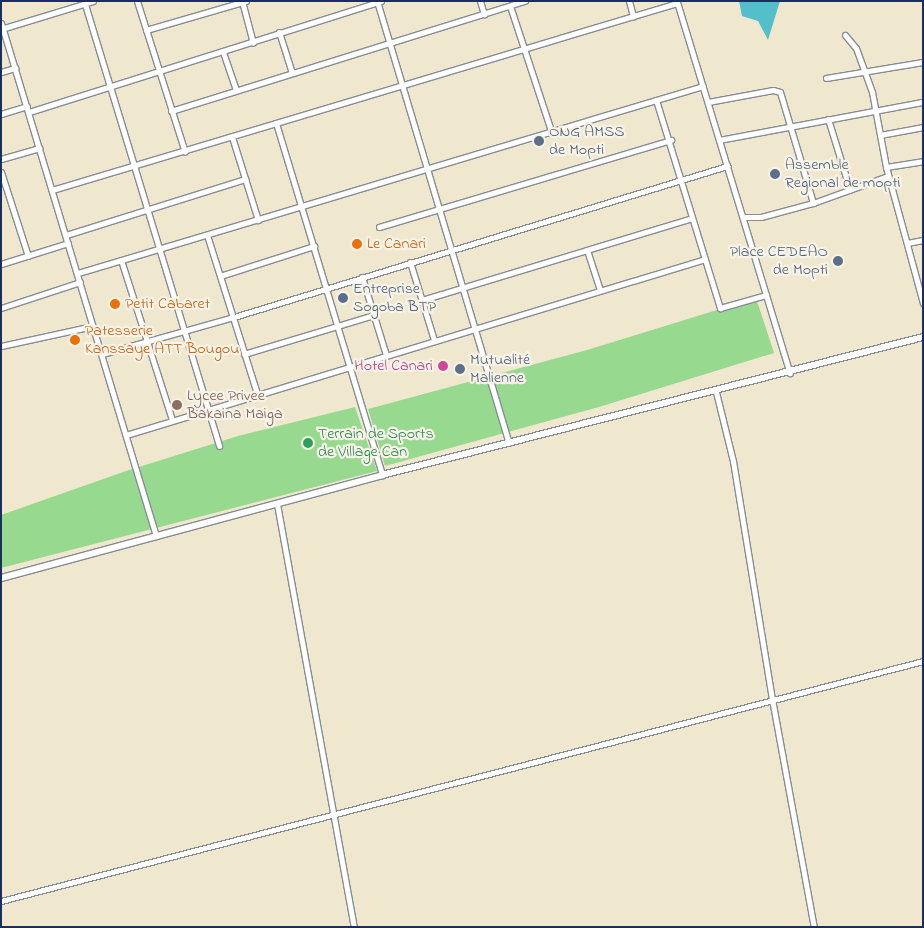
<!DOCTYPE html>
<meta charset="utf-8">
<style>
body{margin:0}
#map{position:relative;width:924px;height:928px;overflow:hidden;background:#f0e8ce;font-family:"Indie Flower",sans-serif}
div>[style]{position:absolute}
.green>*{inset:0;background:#98d990}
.water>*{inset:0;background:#52bfca}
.roads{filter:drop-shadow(1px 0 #868c96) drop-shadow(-1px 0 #868c96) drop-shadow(0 1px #868c96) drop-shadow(0 -1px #868c96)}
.minor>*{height:5px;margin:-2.5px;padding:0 2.5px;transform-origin:2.5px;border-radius:2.5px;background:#fff}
.major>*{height:6px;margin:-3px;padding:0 3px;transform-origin:3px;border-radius:3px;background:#fff}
.dots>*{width:14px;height:14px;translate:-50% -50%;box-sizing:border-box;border:2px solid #f7f3e8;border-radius:50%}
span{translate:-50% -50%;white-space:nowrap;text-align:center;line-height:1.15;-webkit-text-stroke:4.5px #f7f3e8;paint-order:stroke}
.service-label{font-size:16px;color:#4e5e75}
.left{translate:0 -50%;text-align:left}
.right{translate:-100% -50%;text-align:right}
.food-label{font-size:16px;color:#c56008}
.hotel-label{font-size:16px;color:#b23c85}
.education-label{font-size:16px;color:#785e54}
.leisure-label{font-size:16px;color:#27864d}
.frame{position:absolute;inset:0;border:2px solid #1b2f5e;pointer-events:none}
</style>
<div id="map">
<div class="green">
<div style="clip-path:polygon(756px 298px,774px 353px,599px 407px,385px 466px,368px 409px,587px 350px)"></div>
<div style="clip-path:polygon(355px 407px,377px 471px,1px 568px,1px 515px,126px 471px,238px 436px)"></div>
</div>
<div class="water">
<div style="clip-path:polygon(739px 1px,780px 1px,768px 40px,758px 21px,742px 16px)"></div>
</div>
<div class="roads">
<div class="minor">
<div style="left:84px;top:1px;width:465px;rotate:73.1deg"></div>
<div style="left:137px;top:1px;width:158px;rotate:72.4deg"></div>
<div style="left:242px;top:1px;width:43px;rotate:75.3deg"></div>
<div style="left:377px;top:1px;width:461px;rotate:73.4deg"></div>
<div style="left:480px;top:1px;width:14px;rotate:73deg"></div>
<div style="left:629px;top:1px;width:16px;rotate:75deg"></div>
<div style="left:677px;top:2px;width:388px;rotate:73.1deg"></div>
<div style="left:510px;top:6px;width:132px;rotate:71.8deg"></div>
<div style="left:1px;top:23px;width:536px;rotate:73.19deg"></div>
<div style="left:1px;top:29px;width:96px;rotate:-16.9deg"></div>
<div style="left:146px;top:30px;width:104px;rotate:-16.2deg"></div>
<div style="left:279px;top:32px;width:43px;rotate:72.4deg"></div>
<div style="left:845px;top:35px;width:17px;rotate:50deg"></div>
<div style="left:856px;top:48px;width:47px;rotate:70deg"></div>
<div style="left:872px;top:92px;width:76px;rotate:79.4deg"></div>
<div style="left:886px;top:167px;width:141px;rotate:74.8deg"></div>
<div style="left:223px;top:52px;width:40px;rotate:71.1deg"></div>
<div style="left:1px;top:72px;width:15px;rotate:-16deg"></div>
<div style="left:826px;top:78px;width:98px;rotate:-9.4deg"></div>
<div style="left:656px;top:100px;width:218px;rotate:72.9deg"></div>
<div style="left:720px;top:308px;width:48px;rotate:-15.8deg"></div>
<div style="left:708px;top:102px;width:66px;rotate:-10.5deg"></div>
<div style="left:773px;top:90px;width:7px;rotate:16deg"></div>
<div style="left:780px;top:92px;width:116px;rotate:73.4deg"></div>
<div style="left:171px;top:111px;width:371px;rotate:-17.3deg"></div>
<div style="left:29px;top:112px;width:369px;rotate:-17.5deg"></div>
<div style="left:1px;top:114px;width:27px;rotate:-17deg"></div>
<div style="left:828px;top:119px;width:74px;rotate:72.8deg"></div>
<div style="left:276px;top:123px;width:368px;rotate:73.2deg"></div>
<div style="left:880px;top:135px;width:44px;rotate:-10.5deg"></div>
<div style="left:232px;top:137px;width:87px;rotate:72.6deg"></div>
<div style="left:719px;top:140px;width:208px;rotate:-10.6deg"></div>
<div style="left:1px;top:159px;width:40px;rotate:-16deg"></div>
<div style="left:886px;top:167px;width:37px;rotate:-9deg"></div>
<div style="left:1px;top:172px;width:88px;rotate:72.2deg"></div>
<div style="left:52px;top:190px;width:652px;rotate:-16.66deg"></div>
<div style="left:743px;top:217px;width:18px"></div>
<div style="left:761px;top:217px;width:54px;rotate:-15.1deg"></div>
<div style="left:813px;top:203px;width:80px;rotate:-19.8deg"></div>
<div style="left:379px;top:227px;width:305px;rotate:-16.6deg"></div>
<div style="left:66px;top:235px;width:188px;rotate:-17.4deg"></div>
<div style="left:207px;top:235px;width:167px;rotate:72.5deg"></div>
<div style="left:907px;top:243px;width:16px;rotate:-11deg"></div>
<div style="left:587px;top:250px;width:42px;rotate:72deg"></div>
<div style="left:121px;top:260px;width:168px;rotate:72.3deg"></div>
<div style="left:410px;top:262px;width:82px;rotate:72.9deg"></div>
<div style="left:1px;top:264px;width:70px;rotate:-17.4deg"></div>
<div style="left:78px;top:273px;width:652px;rotate:-16.66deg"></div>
<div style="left:220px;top:276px;width:99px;rotate:-17.7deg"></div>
<div style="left:362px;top:277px;width:82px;rotate:72.9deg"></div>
<div style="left:422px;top:300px;width:282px;rotate:-16.9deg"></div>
<div style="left:1px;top:308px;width:83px;rotate:-18.2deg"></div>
<div style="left:1px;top:346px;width:94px;rotate:-12.3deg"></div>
<div style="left:102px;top:354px;width:137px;rotate:-15.7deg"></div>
<div style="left:234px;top:317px;width:516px;rotate:-17.03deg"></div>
<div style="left:244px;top:354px;width:136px;rotate:-16.7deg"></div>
<div style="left:716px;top:392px;width:71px;rotate:76.2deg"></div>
<div style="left:733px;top:461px;width:241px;rotate:80.7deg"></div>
<div style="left:772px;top:699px;width:232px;rotate:79.6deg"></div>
<div style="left:126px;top:435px;width:605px;rotate:-16.91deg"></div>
<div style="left:277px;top:504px;width:430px;rotate:79.7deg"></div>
<div style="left:1px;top:901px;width:953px;rotate:-14.59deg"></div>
</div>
<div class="major">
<div style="left:1px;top:578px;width:395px;rotate:-15.1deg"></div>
<div style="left:382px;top:475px;width:558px;rotate:-14.31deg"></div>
</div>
</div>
<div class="dots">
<div style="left:539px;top:141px;background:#5c6f8a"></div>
<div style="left:775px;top:174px;background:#5c6f8a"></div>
<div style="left:357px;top:244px;background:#e8710a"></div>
<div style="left:838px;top:261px;background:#5c6f8a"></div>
<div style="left:343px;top:298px;background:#5c6f8a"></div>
<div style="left:115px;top:304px;background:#e8710a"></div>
<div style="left:75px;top:340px;background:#e8710a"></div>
<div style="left:443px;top:366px;background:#d1479c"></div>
<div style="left:460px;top:369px;background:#5c6f8a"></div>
<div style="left:177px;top:405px;background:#8d6e63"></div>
<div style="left:308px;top:443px;background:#2e9e5b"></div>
</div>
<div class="service-label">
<span class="left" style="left:549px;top:141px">ONG AMSS<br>de Mopti</span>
<span class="left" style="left:785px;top:174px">Assemble<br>Regional de mopti</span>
<span class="right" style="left:828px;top:261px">Place CEDEAO<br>de Mopti</span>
<span class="left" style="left:353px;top:298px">Entreprise<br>Sogoba BTP</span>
<span class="left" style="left:470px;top:369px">Mutualité<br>Malienne</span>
</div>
<div class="food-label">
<span class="left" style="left:367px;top:244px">Le Canari</span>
<span class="left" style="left:125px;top:304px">Petit Cabaret</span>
<span class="left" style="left:85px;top:340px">Patesserie<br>Kanssaye ATT Bougou</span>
</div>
<div class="hotel-label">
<span class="right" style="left:433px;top:366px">Hotel Canari</span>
</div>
<div class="education-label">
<span class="left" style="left:187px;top:405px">Lycee Privee<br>Bakaina Maiga</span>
</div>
<div class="leisure-label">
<span class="left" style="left:318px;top:443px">Terrain de Sports<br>de Village Can</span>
</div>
<div class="frame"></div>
</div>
